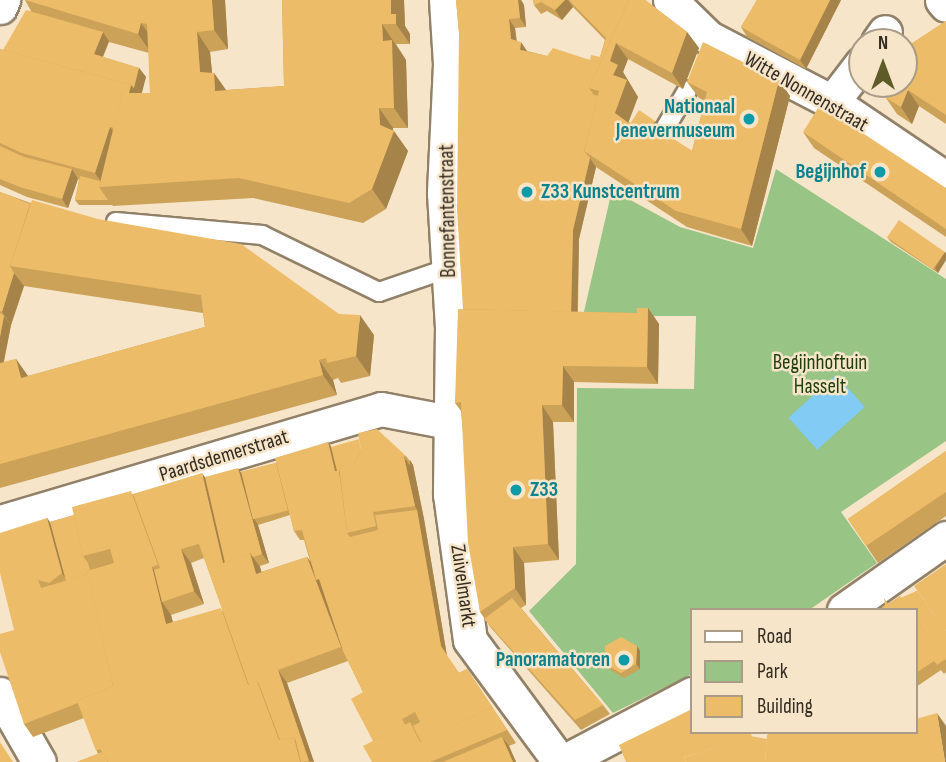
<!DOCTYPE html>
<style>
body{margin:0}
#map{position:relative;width:946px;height:762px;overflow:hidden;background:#f7e5c9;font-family:"Sofia Sans Condensed",sans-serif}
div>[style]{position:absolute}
.green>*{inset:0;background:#98c485}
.water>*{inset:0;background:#82cbf4;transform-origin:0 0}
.roads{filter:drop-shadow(2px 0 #918168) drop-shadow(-2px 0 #918168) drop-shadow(0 2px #918168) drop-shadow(0 -2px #918168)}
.lane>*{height:18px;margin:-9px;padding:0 9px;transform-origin:9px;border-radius:9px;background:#fff}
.street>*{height:33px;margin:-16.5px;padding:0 16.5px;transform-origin:16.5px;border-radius:16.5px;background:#fff}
.wall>*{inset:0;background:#cca259}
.shaded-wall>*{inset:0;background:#a68449}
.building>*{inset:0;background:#edbc68;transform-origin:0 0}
.dots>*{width:19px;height:19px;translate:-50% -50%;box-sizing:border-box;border:4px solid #f7e5c9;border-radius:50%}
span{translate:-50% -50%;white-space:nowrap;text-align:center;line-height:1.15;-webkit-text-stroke:5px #f7e5c9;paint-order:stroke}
.street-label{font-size:21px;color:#332c22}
.culture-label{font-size:21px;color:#0d838f;font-weight:700}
.right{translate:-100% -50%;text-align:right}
.left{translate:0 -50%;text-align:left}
.park-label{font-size:21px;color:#1f400c}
.legend{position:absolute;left:690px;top:608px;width:228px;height:126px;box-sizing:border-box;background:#f7e5c9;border:2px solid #a99b86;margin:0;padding:9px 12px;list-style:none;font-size:21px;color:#332c22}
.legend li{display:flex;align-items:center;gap:14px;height:35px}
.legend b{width:35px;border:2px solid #a99b86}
.north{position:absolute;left:848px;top:28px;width:70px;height:70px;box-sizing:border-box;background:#f7e5c9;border:2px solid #a99b86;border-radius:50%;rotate:0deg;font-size:19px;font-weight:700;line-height:28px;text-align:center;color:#332c22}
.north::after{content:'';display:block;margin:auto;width:24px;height:32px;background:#5e5b28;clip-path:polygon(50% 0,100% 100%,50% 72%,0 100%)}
</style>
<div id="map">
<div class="green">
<div style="clip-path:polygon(776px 169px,946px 279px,946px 441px,841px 512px,877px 563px,809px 610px,692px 610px,692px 674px,613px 713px,529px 611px,576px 564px,577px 388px,694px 389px,696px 316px,583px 316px,612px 190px,680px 227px,753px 248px)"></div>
</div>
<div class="water">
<div style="left:836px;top:375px;width:43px;height:64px;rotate:48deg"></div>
</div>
<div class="roads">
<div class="lane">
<div style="left:663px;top:132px;width:48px;rotate:-59.7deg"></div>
<div style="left:116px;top:222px;width:147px;rotate:5.1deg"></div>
<div style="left:262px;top:235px;width:130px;rotate:26deg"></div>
<div style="left:379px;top:292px;width:74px;rotate:-18.9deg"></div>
</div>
<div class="street">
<div style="left:446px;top:0;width:64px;rotate:86.4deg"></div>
<div style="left:450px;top:64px;width:129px;rotate:92.7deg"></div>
<div style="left:444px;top:193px;width:133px;rotate:86.6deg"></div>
<div style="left:452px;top:326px;width:168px;rotate:90.7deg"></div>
<div style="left:450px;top:494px;width:147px;rotate:82.2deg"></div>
<div style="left:470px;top:640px;width:152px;rotate:53.6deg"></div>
<div style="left:670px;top:0;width:54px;rotate:44.3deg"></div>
<div style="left:709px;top:38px;width:139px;rotate:27.5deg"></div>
<div style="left:832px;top:102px;width:138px;rotate:34deg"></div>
<div style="left:942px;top:0;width:6px;rotate:51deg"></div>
<div style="left:0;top:7px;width:8px;rotate:-67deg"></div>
<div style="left:878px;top:42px;width:12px;rotate:-55deg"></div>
<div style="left:832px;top:102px;width:49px;rotate:-52.4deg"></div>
<div style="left:0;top:522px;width:397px;rotate:-16.5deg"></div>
<div style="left:381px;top:409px;width:69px;rotate:10.8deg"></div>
<div style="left:844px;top:610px;width:125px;rotate:-35.2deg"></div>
<div style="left:0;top:694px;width:78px;rotate:60.2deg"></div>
<div style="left:563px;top:762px;width:146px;rotate:-27.8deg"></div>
</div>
</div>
<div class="wall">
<div style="clip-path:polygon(evenodd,25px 0,225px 0,228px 49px,210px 52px,212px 73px,214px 73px,226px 90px,284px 86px,282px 0,404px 0,405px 26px,410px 34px,410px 44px,396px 44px,406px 60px,408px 128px,393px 128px,393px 130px,408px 151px,386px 209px,363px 223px,253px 198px,113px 206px,112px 205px,79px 205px,75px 200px,79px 180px,78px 179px,68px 208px,27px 197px,0 185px,0 49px,3px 50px,31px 11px,25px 0,109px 42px,149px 53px,150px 93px,141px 93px,146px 77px,139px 68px,103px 57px,109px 42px)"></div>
<div style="clip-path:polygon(456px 0,521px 0,524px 5px,526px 27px,515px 28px,517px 41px,527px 51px,547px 56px,590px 60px,600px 57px,605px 40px,573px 7px,562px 20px,547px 11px,541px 14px,534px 5px,533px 0,645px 0,687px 32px,699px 48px,683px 89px,628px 59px,623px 72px,638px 97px,628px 122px,662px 132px,692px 151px,705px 101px,699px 98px,687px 82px,779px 80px,790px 96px,752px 246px,687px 227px,596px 167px,579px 239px,578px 312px,637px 313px,648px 308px,659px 324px,658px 384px,574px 382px,574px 422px,553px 422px,559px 560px,524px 563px,526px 605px,521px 608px,603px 705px,610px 714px,581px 730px,491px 628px,480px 612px,461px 411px,455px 403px,463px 309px,459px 33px)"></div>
<div style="clip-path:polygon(757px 0,841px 0,806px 69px,747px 37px,741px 27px)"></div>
<div style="clip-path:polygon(946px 21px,946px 124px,919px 106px,912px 124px,897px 114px,886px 98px,894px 89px,890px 84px,904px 84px,908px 46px)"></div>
<div style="clip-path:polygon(803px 132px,946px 188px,946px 237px,814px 148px)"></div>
<div style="clip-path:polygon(evenodd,0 192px,339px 314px,374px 335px,370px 376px,341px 383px,338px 378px,333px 380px,337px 395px,0 488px,0 192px,24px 286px,203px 313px,205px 327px,28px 376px,16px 359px,4px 362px,11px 325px,24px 286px)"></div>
<div style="clip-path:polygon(887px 237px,945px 252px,938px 273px,891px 242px)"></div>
<div style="clip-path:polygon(evenodd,328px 442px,331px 447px,406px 456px,413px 465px,424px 519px,447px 656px,459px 673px,467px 669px,516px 743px,509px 746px,516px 762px,372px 762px,373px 741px,363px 692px,348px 661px,287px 683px,314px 762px,77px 762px,98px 754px,84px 718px,33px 737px,24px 724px,14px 630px,47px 518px,50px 522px,74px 515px,133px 494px,205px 477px,241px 472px,276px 463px,328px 442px,290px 515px,294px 531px,300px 540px,304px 540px,310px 561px,307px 557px,261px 572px,260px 566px,269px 563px,258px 525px,290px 515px,328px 442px,204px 558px,223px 611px,173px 622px,171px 615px,204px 604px,191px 563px,204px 558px)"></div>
<div style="clip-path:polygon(946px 451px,946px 516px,878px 563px,848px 519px)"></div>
<div style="clip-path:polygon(917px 591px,946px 632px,946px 672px,944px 674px,941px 670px,916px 687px,916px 610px,888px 604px)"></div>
<div style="clip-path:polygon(640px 651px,640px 669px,624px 678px,609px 669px,605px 664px)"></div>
</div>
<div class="shaded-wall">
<div style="clip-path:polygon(212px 0,225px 0,228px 49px,214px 30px)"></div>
<div style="clip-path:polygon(391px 0,404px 0,405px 26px,410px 34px,410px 44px,396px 24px,391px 14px)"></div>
<div style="clip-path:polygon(518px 0,521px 0,524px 5px,526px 27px,520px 18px)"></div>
<div style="clip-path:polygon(565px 0,568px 0,573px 7px,562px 20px,555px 10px)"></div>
<div style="clip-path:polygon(830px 0,841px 0,806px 69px,800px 60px)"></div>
<div style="clip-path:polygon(509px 19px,515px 28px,517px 49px,511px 39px)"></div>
<div style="clip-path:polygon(141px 23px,155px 43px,152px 54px,138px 34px)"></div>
<div style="clip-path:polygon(382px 24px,406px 60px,408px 128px,394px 108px,383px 41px)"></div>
<div style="clip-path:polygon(103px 32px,109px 41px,100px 64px,94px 54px)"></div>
<div style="clip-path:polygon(197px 32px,210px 52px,214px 92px,200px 72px)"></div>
<div style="clip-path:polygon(687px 32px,699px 48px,683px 89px,672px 73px)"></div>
<div style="clip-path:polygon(521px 42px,527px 51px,520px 50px)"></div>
<div style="clip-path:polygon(616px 43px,628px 59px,623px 72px,638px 97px,626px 129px,599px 91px)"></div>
<div style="clip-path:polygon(139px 68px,146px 77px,129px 143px,119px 129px,131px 85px)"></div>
<div style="clip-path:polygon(214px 73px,228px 93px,215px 91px)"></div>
<div style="clip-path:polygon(779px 80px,790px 96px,752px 246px,741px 229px)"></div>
<div style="clip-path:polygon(908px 90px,919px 106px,912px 124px,901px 107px)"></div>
<div style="clip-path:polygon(379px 108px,393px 128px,393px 133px,394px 131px,408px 151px,386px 209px,372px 189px,380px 125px)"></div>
<div style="clip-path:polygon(655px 121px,666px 137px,652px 125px)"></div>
<div style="clip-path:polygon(110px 127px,119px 140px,105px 187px,95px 173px)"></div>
<div style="clip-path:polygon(590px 158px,596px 167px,579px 239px,577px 327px,571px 317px,573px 230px)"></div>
<div style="clip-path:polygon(72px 169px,78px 179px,68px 208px,62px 199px)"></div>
<div style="clip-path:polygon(945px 252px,946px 253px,946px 260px,938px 273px,935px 268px)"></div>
<div style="clip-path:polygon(14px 273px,24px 286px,11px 325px,2px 312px)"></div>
<div style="clip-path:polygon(648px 308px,659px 324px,658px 384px,647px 367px)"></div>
<div style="clip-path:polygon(360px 315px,374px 335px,370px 376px,356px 356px)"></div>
<div style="clip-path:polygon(4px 316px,11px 325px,0 380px,0 337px)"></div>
<div style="clip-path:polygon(16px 359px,30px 379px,21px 378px)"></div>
<div style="clip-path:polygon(319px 360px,333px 380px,337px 395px,323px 375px)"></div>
<div style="clip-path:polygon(563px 366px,574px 382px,574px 422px,562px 405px)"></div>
<div style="clip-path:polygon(542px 405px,553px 422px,559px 560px,548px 544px)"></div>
<div style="clip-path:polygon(328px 442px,335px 452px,340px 475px,335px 471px)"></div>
<div style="clip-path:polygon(404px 457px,410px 466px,410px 460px,413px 465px,424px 519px,447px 656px,441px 646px,417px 510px,415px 506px)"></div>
<div style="clip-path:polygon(238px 468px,244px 477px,255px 520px,258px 525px,269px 563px,262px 554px)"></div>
<div style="clip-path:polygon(202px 473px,212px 487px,230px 565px,223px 563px)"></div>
<div style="clip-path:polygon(47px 518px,56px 531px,68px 582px,62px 573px)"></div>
<div style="clip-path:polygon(513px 547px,524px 563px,526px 605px,515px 588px)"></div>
<div style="clip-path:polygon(181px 549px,191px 563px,204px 604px,194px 591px)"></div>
<div style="clip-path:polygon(250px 553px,260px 567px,266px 587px,256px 574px)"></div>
<div style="clip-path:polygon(307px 557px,317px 571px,350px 660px,341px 647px)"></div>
<div style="clip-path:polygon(152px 567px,164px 583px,162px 602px,171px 615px,177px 640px,166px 624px)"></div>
<div style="clip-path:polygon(637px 646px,640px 651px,640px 669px,636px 664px)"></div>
<div style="clip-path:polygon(278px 670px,287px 683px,314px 762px,309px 761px)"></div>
<div style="clip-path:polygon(937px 713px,946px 726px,946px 762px,945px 762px)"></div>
<div style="clip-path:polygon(502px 737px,509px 746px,516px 762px,513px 762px)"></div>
</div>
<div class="building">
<div style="clip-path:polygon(25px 0,212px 0,214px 30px,197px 32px,200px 72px,214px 73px,215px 91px,284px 86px,282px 0,391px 0,391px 14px,396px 14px,396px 24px,382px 24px,383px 41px,392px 40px,394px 108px,379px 108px,380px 125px,394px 131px,372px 189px,349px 203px,239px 178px,99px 187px,122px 93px,150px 93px,147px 24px,141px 23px,138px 34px)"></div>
<div style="clip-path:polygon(456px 0,518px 0,520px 18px,509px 19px,511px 39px,521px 42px,520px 50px,547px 56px,553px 48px,590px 60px,591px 55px,600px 57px,606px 38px,569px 0,629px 0,589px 88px,594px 95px,598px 96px,584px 151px,590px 158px,573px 230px,571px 312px,463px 309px,457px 209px,459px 33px)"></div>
<div style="clip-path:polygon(533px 0,565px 0,555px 10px,541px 2px,534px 5px)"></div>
<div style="clip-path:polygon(629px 0,645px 0,687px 32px,672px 73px,616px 43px,610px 61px,618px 65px,613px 75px,627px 80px,615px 113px,630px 124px,639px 110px,655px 121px,652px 125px,692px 151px,707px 92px,687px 82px,703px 42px,779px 80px,741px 229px,676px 211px,584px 151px,599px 91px,589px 88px)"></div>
<div style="clip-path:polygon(757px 0,830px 0,800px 60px,741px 27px)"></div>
<div style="clip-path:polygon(26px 10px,103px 32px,94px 54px,139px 68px,134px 88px,131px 85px,3px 50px)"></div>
<div style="clip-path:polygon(946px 21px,946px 115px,908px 90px,901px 107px,886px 98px,899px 84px,904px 84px,904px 43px,908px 46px)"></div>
<div style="clip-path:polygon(0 49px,131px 85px,129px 93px,122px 93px,114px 128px,110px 127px,95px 173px,22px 153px,0 143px)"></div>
<div style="clip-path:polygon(820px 105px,946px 188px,946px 229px,803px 132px)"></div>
<div style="clip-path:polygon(0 146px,24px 157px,72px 169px,62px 199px,20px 187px,0 179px)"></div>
<div style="clip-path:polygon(80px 176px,100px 181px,99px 187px,108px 200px,75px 200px)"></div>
<div style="clip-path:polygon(0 192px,30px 204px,10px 266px,14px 273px,2px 312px,0 311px)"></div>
<div style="clip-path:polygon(32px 200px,98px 219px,241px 244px,339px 314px,360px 315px,356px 356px,327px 363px,326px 358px,319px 360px,323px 375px,0 464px,0 363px,16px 359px,21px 378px,205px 327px,201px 295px,10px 266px)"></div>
<div style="left:899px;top:220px;width:56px;height:21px;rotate:35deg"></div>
<div style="clip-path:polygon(637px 308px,648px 308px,647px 367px,563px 366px,562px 405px,542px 405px,548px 544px,513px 547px,515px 588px,480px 612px,468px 543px,461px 402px,455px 403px,458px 309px,637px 313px)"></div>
<div style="clip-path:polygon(0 313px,4px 316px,0 337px)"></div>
<div style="clip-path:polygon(377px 429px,406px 456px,394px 459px,353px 465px,361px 450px,358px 433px)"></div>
<div style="clip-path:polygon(359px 439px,361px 450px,353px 465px,339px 466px,339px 471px,337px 471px,331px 447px)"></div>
<div style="clip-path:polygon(328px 442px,335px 471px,339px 471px,347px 533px,350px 537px,378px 530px,375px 515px,417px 510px,441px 646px,459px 673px,467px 669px,495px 711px,492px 707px,421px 742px,413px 726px,420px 722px,415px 712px,402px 719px,405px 725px,373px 741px,351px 699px,363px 692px,343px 651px,319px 579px,316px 580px,302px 530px,294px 531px,275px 458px)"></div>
<div style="clip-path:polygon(946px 451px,946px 492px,866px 546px,848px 519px)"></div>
<div style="clip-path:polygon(404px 457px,415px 506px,373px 512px,376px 526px,347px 533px,339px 466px)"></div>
<div style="left:276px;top:463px;width:49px;height:36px;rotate:76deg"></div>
<div style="clip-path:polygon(238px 468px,262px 554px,253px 557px,250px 553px,225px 563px,205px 477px)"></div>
<div style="clip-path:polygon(202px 473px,223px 563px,250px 553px,256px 574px,307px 557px,341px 647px,278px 670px,309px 761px,301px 762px,296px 741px,294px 738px,280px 740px,259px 684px,257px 681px,249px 685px,199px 544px,181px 549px,194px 591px,162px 602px,154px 570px,160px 568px,133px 494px)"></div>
<div style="clip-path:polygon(131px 491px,158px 565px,152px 567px,166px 624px,221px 608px,248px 685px,257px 681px,279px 740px,294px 738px,300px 762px,108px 762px,100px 749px,96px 751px,77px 701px,113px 686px,87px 571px,114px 563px,110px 549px,83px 556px,72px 507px)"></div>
<div style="clip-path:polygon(74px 515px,83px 556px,88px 563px,90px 570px,87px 571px,88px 574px,66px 581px,50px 522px)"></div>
<div style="clip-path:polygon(47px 518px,62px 573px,49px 583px,38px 580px,41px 588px,88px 574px,113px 686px,77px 701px,78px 703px,24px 724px,0 652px,0 634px,14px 630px,0 573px,0 533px)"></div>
<div style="clip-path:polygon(946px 564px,946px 632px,914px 586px)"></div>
<div style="clip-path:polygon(917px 591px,946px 632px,946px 661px,916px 619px,916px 610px,910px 610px,901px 598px)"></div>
<div style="clip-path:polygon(900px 596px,910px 610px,879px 610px,885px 605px,884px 598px,888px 604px)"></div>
<div style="clip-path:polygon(512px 598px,603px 705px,575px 720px,484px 619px)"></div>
<div style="clip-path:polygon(916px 619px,945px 659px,937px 665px,934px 661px,916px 673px)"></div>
<div style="clip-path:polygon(621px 637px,637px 646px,636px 664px,621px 673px,605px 664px,605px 646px)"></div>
<div style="clip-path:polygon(492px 707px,507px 730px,430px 762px,372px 762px,363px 746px,410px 722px,420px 742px)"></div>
<div style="clip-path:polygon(692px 709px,692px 732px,750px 732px,752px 736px,684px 757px,686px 762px,626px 762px,619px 745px)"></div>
<div style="clip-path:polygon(937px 713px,945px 762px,765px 762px,767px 735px,772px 732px,916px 732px,916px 719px)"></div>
<div style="clip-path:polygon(750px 736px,767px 739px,765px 762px,686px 762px,684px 757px)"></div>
<div style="clip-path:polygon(502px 737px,513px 762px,443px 762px)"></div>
<div style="clip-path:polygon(0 742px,13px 762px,0 762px)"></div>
<div style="clip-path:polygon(102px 752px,108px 762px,77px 762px)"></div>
</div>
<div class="dots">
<div style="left:749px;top:119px;background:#0f9aa8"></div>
<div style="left:880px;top:172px;background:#0f9aa8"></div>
<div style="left:527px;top:192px;background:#0f9aa8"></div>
<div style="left:516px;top:490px;background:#0f9aa8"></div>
<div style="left:624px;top:660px;background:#0f9aa8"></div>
</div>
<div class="street-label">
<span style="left:806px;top:92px;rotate:30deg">Witte Nonnenstraat</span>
<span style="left:448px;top:211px;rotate:-91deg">Bonnefantenstraat</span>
<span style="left:224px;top:456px;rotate:-17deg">Paardsdemerstraat</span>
<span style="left:463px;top:586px;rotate:82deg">Zuivelmarkt</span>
</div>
<div class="culture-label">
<span class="right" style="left:735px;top:119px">Nationaal<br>Jenevermuseum</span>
<span class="right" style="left:866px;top:172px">Begijnhof</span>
<span class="left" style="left:541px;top:192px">Z33 Kunstcentrum</span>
<span class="left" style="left:530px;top:490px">Z33</span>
<span class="right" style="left:610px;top:660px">Panoramatoren</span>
</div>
<div class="park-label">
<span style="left:820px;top:375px">Begijnhoftuin<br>Hasselt</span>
</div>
<ul class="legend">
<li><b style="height:9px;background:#fff"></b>Road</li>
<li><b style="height:19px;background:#98c485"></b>Park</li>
<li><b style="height:19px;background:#edbc68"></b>Building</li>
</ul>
<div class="north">N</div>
</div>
